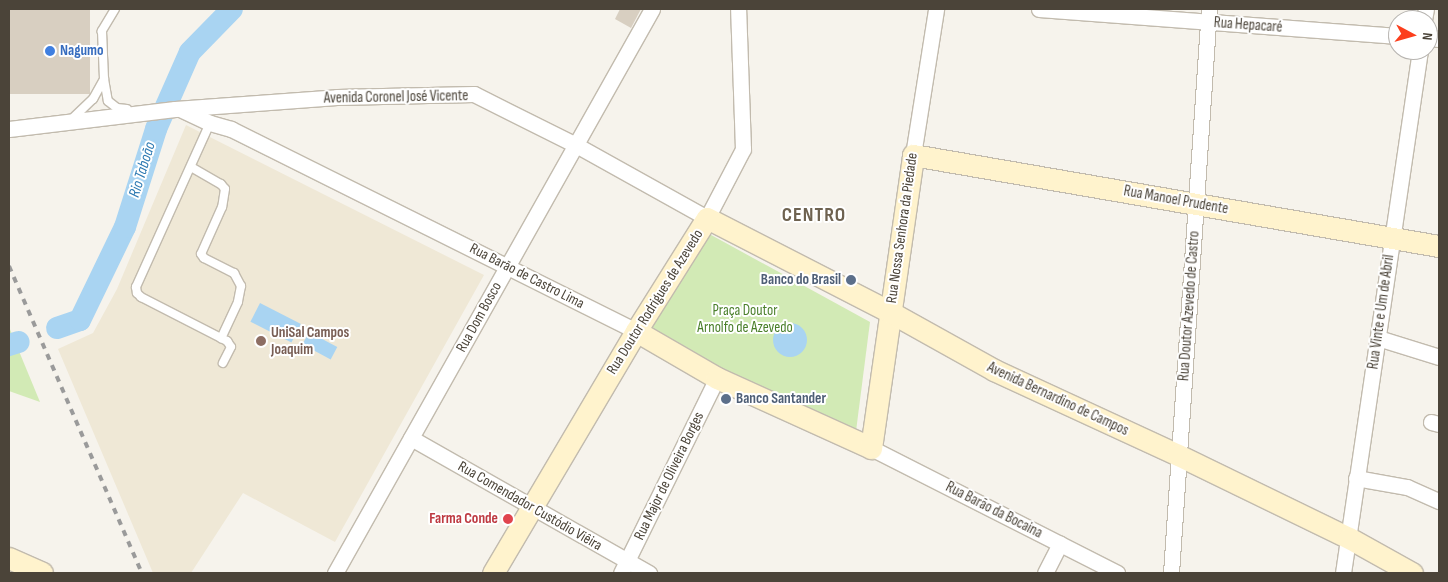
<!DOCTYPE html>
<meta charset="utf-8">
<style>
body{margin:0}
#map{position:relative;width:1448px;height:582px;overflow:hidden;background:#f6f3ec;font-family:"Sofia Sans Condensed",sans-serif}
div>[style]{position:absolute}
.education>*{inset:0;background:#efe8d6}
.green>*{inset:0;background:#d2eab5}
.water>*{inset:0;background:#a9d4f2;transform-origin:0 0}
.round{border-radius:50%}
.river>*{height:22px;margin:-11px;padding:0 11px;transform-origin:11px;border-radius:11px;background:#a9d4f2}
.building>*{inset:0;background:#d8cfc1;transform-origin:0 0}
.roads{filter:drop-shadow(1px 0 #c2bbae) drop-shadow(-1px 0 #c2bbae) drop-shadow(0 1px #c2bbae) drop-shadow(0 -1px #c2bbae)}
.lane>*{height:8px;margin:-4px;padding:0 4px;transform-origin:4px;border-radius:4px;background:#fff}
.street>*{height:15px;margin:-7.5px;padding:0 7.5px;transform-origin:7.5px;border-radius:7.5px;background:#fff}
.secondary>*{height:21px;margin:-10.5px;padding:0 10.5px;transform-origin:10.5px;border-radius:10.5px;background:#fff3cd}
.rail>*{height:4px;margin-top:-2px;transform-origin:0;background:repeating-linear-gradient(90deg,#9a9a9a 0 6px,transparent 0 12px)}
.dots>*{width:14px;height:14px;translate:-50% -50%;box-sizing:border-box;border:2px solid #fff;border-radius:50%}
span{translate:-50% -50%;white-space:nowrap;text-align:center;line-height:1.15;-webkit-text-stroke:4px #fff;paint-order:stroke}
.street-label{font-size:15px;color:#4b4439}
.shop-label{font-size:15px;color:#366cbe;font-weight:700}
.left{translate:0 -50%;text-align:left}
.service-label{font-size:15px;color:#4e5e75;font-weight:700}
.right{translate:-100% -50%;text-align:right}
.park-label{font-size:15px;color:#4a7f2a}
.education-label{font-size:15px;color:#785e54;font-weight:700}
.health-label{font-size:15px;color:#be3a42;font-weight:700}
.water-label{font-size:16px;color:#2e7ab2;font-style:italic}
.district-label{font-size:20px;color:#6e6250;font-weight:700;letter-spacing:1px}
.frame{position:absolute;inset:0;border:10px solid #4b4439;pointer-events:none}
.north{position:absolute;left:1388px;top:10px;width:50px;height:50px;box-sizing:border-box;background:#fff;border:1px solid #b7b4b0;border-radius:50%;rotate:96deg;font-size:14px;font-weight:700;line-height:20px;text-align:center;color:#4b4439}
.north::after{content:'';display:block;margin:auto;width:18px;height:22px;background:#fc3f1d;clip-path:polygon(50% 0,100% 100%,50% 72%,0 100%)}
</style>
<div id="map">
<div class="education">
<div style="clip-path:polygon(186px 125px,484px 275px,335px 542px,243px 493px,191px 573px,153px 573px,58px 349px,93px 333px,117px 289px)"></div>
</div>
<div class="green">
<div style="clip-path:polygon(702px 230px,870px 322px,855px 439px,644px 328px)"></div>
<div style="clip-path:polygon(9px 327px,40px 402px,9px 391px)"></div>
</div>
<div class="water">
<div style="left:260px;top:303px;width:46px;height:21px;rotate:27deg"></div>
<div class="round" style="left:773px;top:323px;width:34px;height:34px"></div>
<div style="left:309px;top:332px;width:32px;height:14px;rotate:28deg"></div>
</div>
<div class="river">
<div style="left:57px;top:328px;width:24px;rotate:-19deg"></div>
<div style="left:80px;top:320px;width:103px;rotate:-64.2deg"></div>
<div style="left:125px;top:227px;width:103px;rotate:-72.4deg"></div>
<div style="left:156px;top:129px;width:84px;rotate:-66.2deg"></div>
<div style="left:190px;top:52px;width:60px;rotate:-45.7deg"></div>
<div style="left:9px;top:345px;width:10px;rotate:-17deg"></div>
</div>
<div class="building">
<div style="left:9px;top:9px;width:81px;height:85px"></div>
<div style="clip-path:polygon(620px 9px,641px 9px,631px 28px,615px 19px)"></div>
</div>
<div class="roads">
<div class="lane">
<div style="left:115px;top:9px;width:26px;rotate:121deg"></div>
<div style="left:102px;top:31px;width:48px;rotate:87.6deg"></div>
<div style="left:104px;top:79px;width:22px;rotate:80deg"></div>
<div style="left:108px;top:101px;width:11px;rotate:38deg"></div>
<div style="left:117px;top:108px;width:10px;rotate:6deg"></div>
<div style="left:73px;top:118px;width:28px;rotate:-44deg"></div>
<div style="left:93px;top:99px;width:23px;rotate:-61deg"></div>
<div style="left:210px;top:123px;width:180px;rotate:114.3deg"></div>
<div style="left:136px;top:287px;width:6px;rotate:81deg"></div>
<div style="left:137px;top:293px;width:6px;rotate:45deg"></div>
<div style="left:141px;top:297px;width:97px;rotate:27.1deg"></div>
<div style="left:227px;top:341px;width:7px;rotate:56deg"></div>
<div style="left:231px;top:347px;width:18px;rotate:117deg"></div>
<div style="left:191px;top:167px;width:34px;rotate:30deg"></div>
<div style="left:221px;top:184px;width:6px;rotate:51deg"></div>
<div style="left:225px;top:189px;width:18px;rotate:99deg"></div>
<div style="left:222px;top:207px;width:51px;rotate:114.1deg"></div>
<div style="left:201px;top:254px;width:5px;rotate:53deg"></div>
<div style="left:204px;top:258px;width:34px;rotate:27deg"></div>
<div style="left:234px;top:273px;width:15px;rotate:62deg"></div>
<div style="left:241px;top:286px;width:16px;rotate:101deg"></div>
<div style="left:238px;top:302px;width:40px;rotate:115deg"></div>
</div>
<div class="street">
<div style="left:1039px;top:9px;width:360px;rotate:4.3deg"></div>
<div style="left:1424px;top:20px;width:11px;rotate:-80deg"></div>
<div style="left:1428px;top:38px;width:11px;rotate:5deg"></div>
<div style="left:182px;top:110px;width:31px;rotate:25deg"></div>
<div style="left:210px;top:123px;width:22px;rotate:16deg"></div>
<div style="left:231px;top:129px;width:453px;rotate:26.5deg"></div>
<div style="left:9px;top:129px;width:167px;rotate:-6.9deg"></div>
<div style="left:175px;top:109px;width:162px;rotate:-4.2deg"></div>
<div style="left:337px;top:97px;width:137px;rotate:-1.3deg"></div>
<div style="left:474px;top:94px;width:114px;rotate:26.6deg"></div>
<div style="left:576px;top:145px;width:150px;rotate:29.1deg"></div>
<div style="left:707px;top:218px;width:78px;rotate:-62.4deg"></div>
<div style="left:743px;top:149px;width:140px;rotate:-92deg"></div>
<div style="left:913px;top:155px;width:148px;rotate:-81deg"></div>
<div style="left:1378px;top:338px;width:64px;rotate:17.3deg"></div>
<div style="left:1431px;top:422px;width:8px;rotate:14deg"></div>
<div style="left:411px;top:438px;width:274px;rotate:29.6deg"></div>
<div style="left:871px;top:448px;width:276px;rotate:26.9deg"></div>
<div style="left:1356px;top:478px;width:52px;rotate:10deg"></div>
<div style="left:1407px;top:487px;width:35px;rotate:24deg"></div>
<div style="left:335px;top:573px;width:647px;rotate:-60.66deg"></div>
<div style="left:621px;top:573px;width:217px;rotate:-63.8deg"></div>
<div style="left:1045px;top:573px;width:33px;rotate:-63deg"></div>
<div style="left:1171px;top:573px;width:565px;rotate:-86.15deg"></div>
<div style="left:1343px;top:573px;width:529px;rotate:-81.62deg"></div>
</div>
<div class="secondary">
<div style="left:636px;top:331px;width:94px;rotate:30.1deg"></div>
<div style="left:717px;top:378px;width:169px;rotate:24.4deg"></div>
<div style="left:871px;top:448px;width:296px;rotate:-81.8deg"></div>
<div style="left:913px;top:155px;width:534px;rotate:9.82deg"></div>
<div style="left:9px;top:558px;width:36px;rotate:24deg"></div>
<div style="left:493px;top:573px;width:281px;rotate:-59.4deg"></div>
<div style="left:636px;top:331px;width:133px;rotate:-57.9deg"></div>
<div style="left:707px;top:218px;width:206px;rotate:27.2deg"></div>
<div style="left:890px;top:312px;width:119px;rotate:29.1deg"></div>
<div style="left:994px;top:370px;width:203px;rotate:24.8deg"></div>
<div style="left:1178px;top:455px;width:190px;rotate:25.9deg"></div>
<div style="left:1349px;top:538px;width:72px;rotate:29.1deg"></div>
</div>
</div>
<div class="rail">
<div style="left:9px;top:266px;width:335px;rotate:66.6deg"></div>
</div>
<div class="dots">
<div style="left:50px;top:51px;background:#3f7fe0"></div>
<div style="left:851px;top:280px;background:#5c6f8a"></div>
<div style="left:261px;top:341px;background:#8d6e63"></div>
<div style="left:726px;top:399px;background:#5c6f8a"></div>
<div style="left:508px;top:519px;background:#e0444e"></div>
</div>
<div class="street-label">
<span style="left:1248px;top:25px;rotate:4deg">Rua Hepacaré</span>
<span style="left:396px;top:97px;rotate:-1deg">Avenida Coronel José Vicente</span>
<span style="left:1176px;top:200px;rotate:10deg">Rua Manoel Prudente</span>
<span style="left:902px;top:228px;rotate:-82deg">Rua Nossa Senhora da Piedade</span>
<span style="left:527px;top:276px;rotate:27deg">Rua Barão de Castro Lima</span>
<span style="left:655px;top:302px;rotate:-58deg">Rua Doutor Rodrigues de Azevedo</span>
<span style="left:1189px;top:306px;rotate:-86deg">Rua Doutor Azevedo de Castro</span>
<span style="left:1381px;top:312px;rotate:-82deg">Rua Vinte e Um de Abril</span>
<span style="left:479px;top:317px;rotate:-61deg">Rua Dom Bosco</span>
<span style="left:1058px;top:399px;rotate:25deg">Avenida Bernardino de Campos</span>
<span style="left:669px;top:476px;rotate:-64deg">Rua Major de Oliveira Borges</span>
<span style="left:530px;top:506px;rotate:30deg">Rua Comendador Custódio Viêira</span>
<span style="left:994px;top:510px;rotate:27deg">Rua Barão da Bocaina</span>
</div>
<div class="shop-label">
<span class="left" style="left:60px;top:51px">Nagumo</span>
</div>
<div class="service-label">
<span class="right" style="left:841px;top:280px">Banco do Brasil</span>
<span class="left" style="left:736px;top:399px">Banco Santander</span>
</div>
<div class="park-label">
<span style="left:745px;top:319px">Praça Doutor<br>Arnolfo de Azevedo</span>
</div>
<div class="education-label">
<span class="left" style="left:271px;top:341px">UniSal Campos<br>Joaquim</span>
</div>
<div class="health-label">
<span class="right" style="left:498px;top:519px">Farma Conde</span>
</div>
<div class="water-label">
<span style="left:143px;top:170px;rotate:-73deg">Rio Taboão</span>
</div>
<div class="district-label">
<span style="left:814px;top:215px">CENTRO</span>
</div>
<div class="frame"></div>
<div class="north">N</div>
</div>
